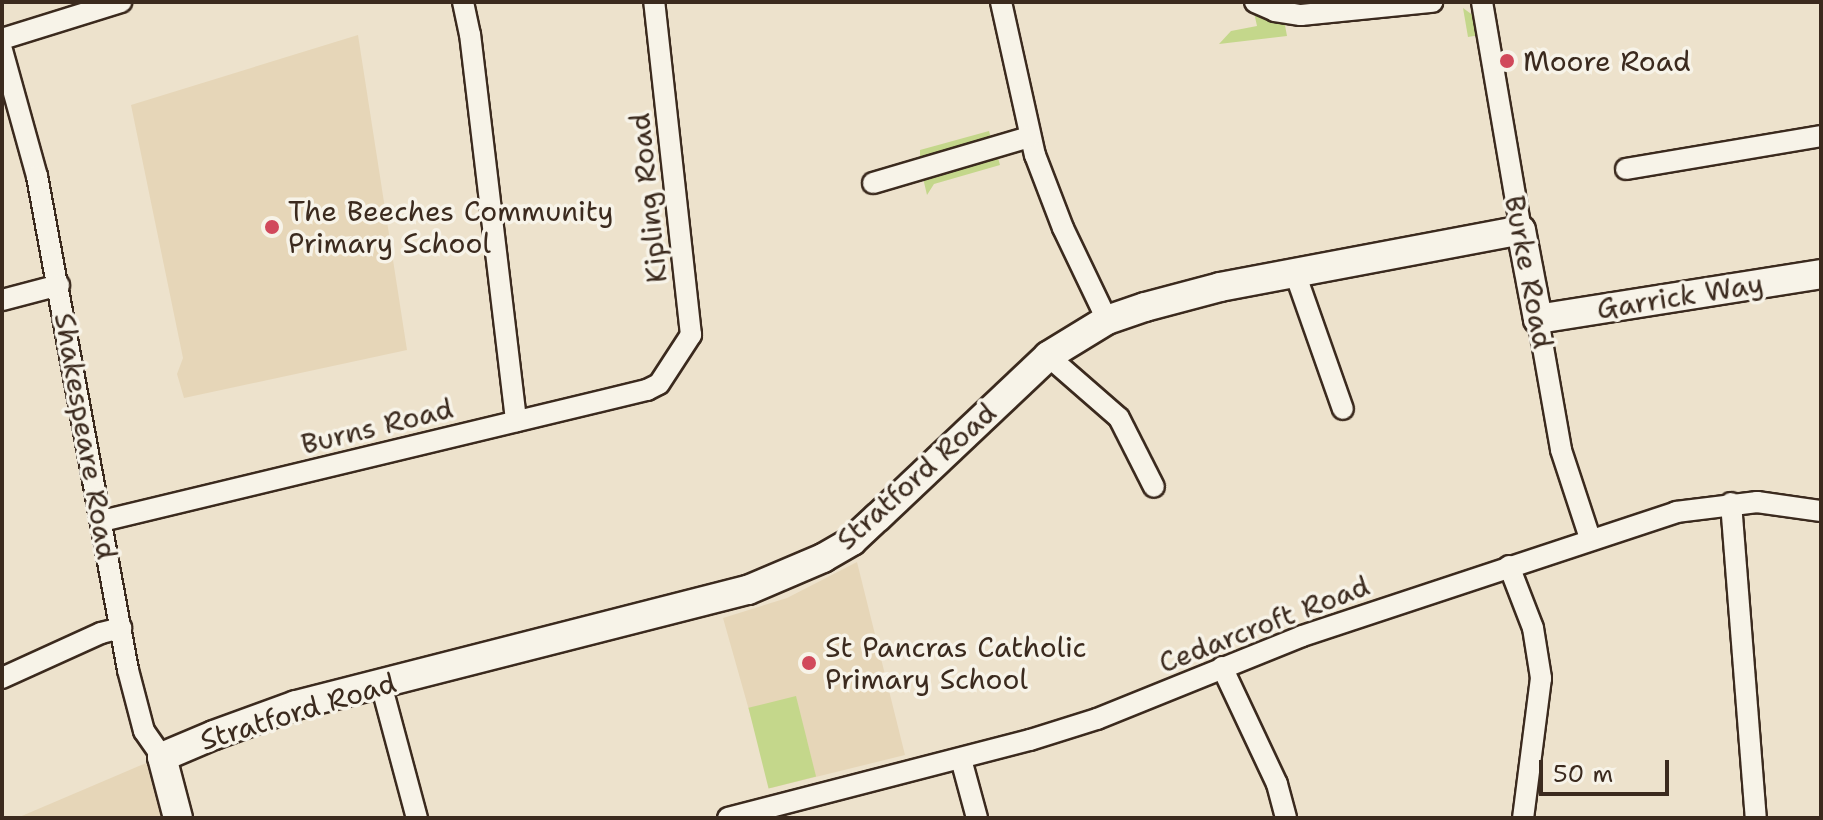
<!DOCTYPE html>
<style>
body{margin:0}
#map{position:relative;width:1823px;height:820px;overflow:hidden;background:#ede2cc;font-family:"Shantell Sans",sans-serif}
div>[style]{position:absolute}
.built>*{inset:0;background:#e6d6b8}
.green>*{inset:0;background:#c4d78b;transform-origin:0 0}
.roads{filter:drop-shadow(2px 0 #3b2a1e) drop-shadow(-2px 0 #3b2a1e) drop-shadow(0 2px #3b2a1e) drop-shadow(0 -2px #3b2a1e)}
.street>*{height:20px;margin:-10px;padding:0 10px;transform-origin:10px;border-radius:10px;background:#f7f3e8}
.secondary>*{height:28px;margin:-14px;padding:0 14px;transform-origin:14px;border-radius:14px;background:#f7f3e8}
.dots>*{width:22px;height:22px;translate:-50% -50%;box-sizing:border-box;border:4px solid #f7f3e8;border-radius:50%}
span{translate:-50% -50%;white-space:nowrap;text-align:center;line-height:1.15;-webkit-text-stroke:7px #f7f3e8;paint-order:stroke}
.poi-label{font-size:28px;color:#3b2a1e}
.left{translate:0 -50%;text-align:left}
.street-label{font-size:28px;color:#3b2a1e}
.frame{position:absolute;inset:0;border:4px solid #3b2a1e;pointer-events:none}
.scale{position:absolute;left:1539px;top:760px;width:130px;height:36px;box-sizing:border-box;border:4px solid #3b2a1e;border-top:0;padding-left:10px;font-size:24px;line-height:28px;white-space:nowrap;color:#3b2a1e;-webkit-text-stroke:6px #f7f3e8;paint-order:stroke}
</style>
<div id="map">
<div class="built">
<div style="clip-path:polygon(358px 35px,407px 350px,184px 398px,177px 374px,183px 358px,131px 105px)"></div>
<div style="clip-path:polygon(857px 562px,905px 755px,771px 788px,723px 618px,787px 598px)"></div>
<div style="clip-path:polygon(162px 757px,178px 818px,17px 818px,139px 766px)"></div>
</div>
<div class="green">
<div style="clip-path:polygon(1253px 8px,1284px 20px,1287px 36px,1219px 44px,1231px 31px,1257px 26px)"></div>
<div style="clip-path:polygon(1463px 8px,1474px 16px,1480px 35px,1468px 37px)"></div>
<div style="clip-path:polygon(989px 131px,992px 142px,920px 159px,920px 150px)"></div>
<div style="clip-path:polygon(997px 154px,1000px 165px,934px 184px,927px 195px,923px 178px)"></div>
<div style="left:796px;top:696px;width:83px;height:49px;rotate:76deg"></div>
</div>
<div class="roads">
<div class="street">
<div style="left:463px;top:2px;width:33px;rotate:78deg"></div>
<div style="left:470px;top:34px;width:390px;rotate:83.2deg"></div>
<div style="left:1001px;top:2px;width:157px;rotate:77.5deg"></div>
<div style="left:1035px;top:155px;width:78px;rotate:69deg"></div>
<div style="left:1063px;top:228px;width:102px;rotate:64.4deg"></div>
<div style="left:1255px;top:2px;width:22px;rotate:24deg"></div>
<div style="left:1275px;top:11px;width:26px;rotate:9deg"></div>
<div style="left:1301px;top:15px;width:132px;rotate:-5.7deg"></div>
<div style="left:1482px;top:2px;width:231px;rotate:80.3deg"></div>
<div style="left:2px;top:39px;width:125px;rotate:-17.3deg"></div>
<div style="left:2px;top:50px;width:131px;rotate:74.5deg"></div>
<div style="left:37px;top:176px;width:502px;rotate:79.56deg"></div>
<div style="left:128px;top:670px;width:63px;rotate:75.3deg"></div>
<div style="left:144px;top:731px;width:32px;rotate:55deg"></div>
<div style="left:1626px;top:169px;width:198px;rotate:-9.6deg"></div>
<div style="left:873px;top:183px;width:163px;rotate:-16.4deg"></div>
<div style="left:1295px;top:273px;width:144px;rotate:70.6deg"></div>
<div style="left:2px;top:300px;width:59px;rotate:-14.7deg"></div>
<div style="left:1538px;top:319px;width:133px;rotate:80deg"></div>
<div style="left:1561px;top:450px;width:93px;rotate:71.8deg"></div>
<div style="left:1048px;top:356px;width:94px;rotate:41.1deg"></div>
<div style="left:1119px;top:418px;width:77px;rotate:63.1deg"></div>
<div style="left:1731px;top:503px;width:316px;rotate:85.5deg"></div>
<div style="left:102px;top:521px;width:561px;rotate:-13.52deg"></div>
<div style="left:647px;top:390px;width:13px;rotate:-27deg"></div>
<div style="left:659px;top:384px;width:59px;rotate:-56.9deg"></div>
<div style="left:691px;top:335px;width:335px;rotate:-96.3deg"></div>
<div style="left:1509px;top:566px;width:66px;rotate:68.8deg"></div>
<div style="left:1533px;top:628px;width:51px;rotate:80.9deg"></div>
<div style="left:1541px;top:678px;width:141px;rotate:97.3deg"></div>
<div style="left:1222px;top:667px;width:129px;rotate:64.8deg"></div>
<div style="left:1277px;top:784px;width:35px;rotate:75deg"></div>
<div style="left:2px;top:678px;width:109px;rotate:-24.4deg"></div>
<div style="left:101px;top:633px;width:21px;rotate:-14deg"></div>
<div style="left:381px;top:684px;width:139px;rotate:75deg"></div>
<div style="left:961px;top:759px;width:61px;rotate:74.8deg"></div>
<div style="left:728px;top:818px;width:312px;rotate:-14.5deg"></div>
<div style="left:1030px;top:740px;width:70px;rotate:-17.4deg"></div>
<div style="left:1097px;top:719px;width:221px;rotate:-22deg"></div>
<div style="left:1302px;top:636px;width:394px;rotate:-18.3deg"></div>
<div style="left:1676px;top:512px;width:82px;rotate:-7deg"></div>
<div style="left:1757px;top:502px;width:65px;rotate:8deg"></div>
</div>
<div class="secondary">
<div style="left:178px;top:818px;width:63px;rotate:-104.7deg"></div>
<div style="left:162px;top:757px;width:56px;rotate:-22.9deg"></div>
<div style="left:214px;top:735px;width:87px;rotate:-20.1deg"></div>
<div style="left:296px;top:705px;width:466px;rotate:-14.3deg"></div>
<div style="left:748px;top:590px;width:82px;rotate:-23.1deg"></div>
<div style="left:823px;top:558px;width:34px;rotate:-30deg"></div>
<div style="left:852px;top:541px;width:35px;rotate:-43deg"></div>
<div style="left:878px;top:517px;width:234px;rotate:-43.4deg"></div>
<div style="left:1048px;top:356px;width:69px;rotate:-31.4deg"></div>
<div style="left:1107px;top:320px;width:40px;rotate:-18.9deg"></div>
<div style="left:1145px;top:307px;width:78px;rotate:-14.9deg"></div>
<div style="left:1220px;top:287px;width:306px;rotate:-10.7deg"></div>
<div style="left:1521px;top:230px;width:91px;rotate:79.2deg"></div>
<div style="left:1538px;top:319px;width:287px;rotate:-9deg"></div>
</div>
</div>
<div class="dots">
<div style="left:1507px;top:61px;background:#d1495b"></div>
<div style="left:272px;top:227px;background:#d1495b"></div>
<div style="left:809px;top:663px;background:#d1495b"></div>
</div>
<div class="poi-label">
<span class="left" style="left:1523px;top:61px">Moore Road</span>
<span class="left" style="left:288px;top:227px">The Beeches Community<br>Primary School</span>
<span class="left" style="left:825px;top:663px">St Pancras Catholic<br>Primary School</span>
</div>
<div class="street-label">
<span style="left:648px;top:198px;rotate:-96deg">Kipling Road</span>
<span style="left:1529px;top:272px;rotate:79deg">Burke Road</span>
<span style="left:1680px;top:296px;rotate:-9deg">Garrick Way</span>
<span style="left:377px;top:426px;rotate:-14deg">Burns Road</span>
<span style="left:86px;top:436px;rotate:80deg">Shakespeare Road</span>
<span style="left:916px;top:476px;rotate:-42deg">Stratford Road</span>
<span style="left:1264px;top:624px;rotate:-21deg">Cedarcroft Road</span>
<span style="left:298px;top:711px;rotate:-17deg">Stratford Road</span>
</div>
<div class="frame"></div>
<div class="scale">50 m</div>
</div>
